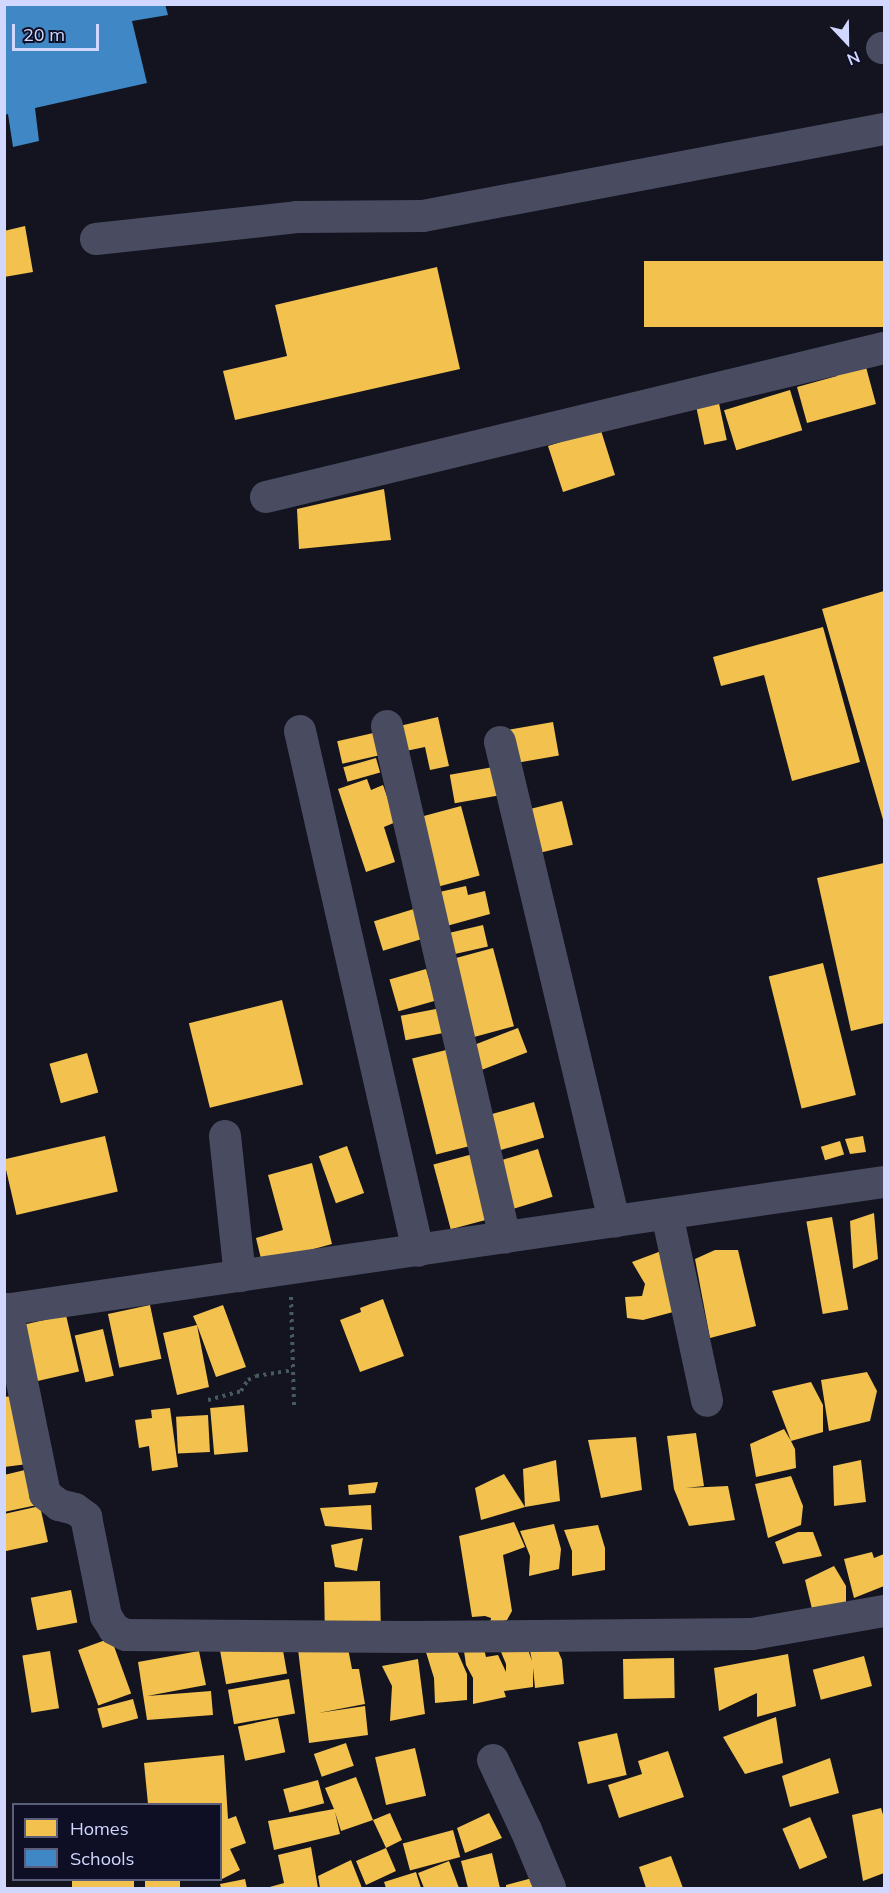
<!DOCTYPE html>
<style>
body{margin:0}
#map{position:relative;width:889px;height:1893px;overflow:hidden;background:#131420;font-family:Mulish,sans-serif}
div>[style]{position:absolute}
.homes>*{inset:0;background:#f2c14e;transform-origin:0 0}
.schools>*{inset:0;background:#3f88c5}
.path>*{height:4px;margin-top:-2px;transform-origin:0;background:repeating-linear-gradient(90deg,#475a62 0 3px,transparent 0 7.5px)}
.minor>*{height:32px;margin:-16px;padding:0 16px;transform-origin:16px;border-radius:16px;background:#494c61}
span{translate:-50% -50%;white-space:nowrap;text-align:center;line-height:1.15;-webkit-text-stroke:6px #0e0f25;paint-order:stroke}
.frame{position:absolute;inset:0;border:6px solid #d2d7ff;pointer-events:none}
.legend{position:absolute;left:12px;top:1803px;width:210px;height:78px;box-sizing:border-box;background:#0e0f25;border:2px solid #5c5f7c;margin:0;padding:8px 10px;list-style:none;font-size:18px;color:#d2d7ff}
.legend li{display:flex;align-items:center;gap:12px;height:30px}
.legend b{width:30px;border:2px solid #5c5f7c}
.north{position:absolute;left:817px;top:12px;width:60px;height:60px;-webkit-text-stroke:4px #0e0f25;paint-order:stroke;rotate:158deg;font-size:16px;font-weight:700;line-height:24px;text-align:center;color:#d2d7ff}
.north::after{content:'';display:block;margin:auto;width:21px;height:27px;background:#d2d7ff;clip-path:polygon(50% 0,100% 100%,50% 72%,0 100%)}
.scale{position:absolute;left:12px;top:24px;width:87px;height:27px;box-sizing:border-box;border:3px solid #d2d7ff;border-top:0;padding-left:8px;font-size:18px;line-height:21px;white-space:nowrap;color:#d2d7ff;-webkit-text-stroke:4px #0e0f25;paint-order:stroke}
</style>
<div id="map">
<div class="homes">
<div style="clip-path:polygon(25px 226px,33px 272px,4px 277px,4px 231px)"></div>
<div style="left:884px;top:261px;width:66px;height:240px;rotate:90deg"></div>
<div style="clip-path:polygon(437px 267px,460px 369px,235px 420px,223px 371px,287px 356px,275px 305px)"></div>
<div style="clip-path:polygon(863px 356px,876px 404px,807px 423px,797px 387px,837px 376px,834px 364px)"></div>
<div style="left:790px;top:390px;width:42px;height:69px;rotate:73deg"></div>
<div style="left:717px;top:394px;width:47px;height:23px;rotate:78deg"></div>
<div style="clip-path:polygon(598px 421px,615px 475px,563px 492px,548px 446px,567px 440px)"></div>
<div style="clip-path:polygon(384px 489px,391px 540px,299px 549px,297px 509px)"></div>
<div style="clip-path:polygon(884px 591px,884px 823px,822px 609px)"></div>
<div style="clip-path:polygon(823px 627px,860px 762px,792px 781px,764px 675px,721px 686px,713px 657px)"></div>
<div style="clip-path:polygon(438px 717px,449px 766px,430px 770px,425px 747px,401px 752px,395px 727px)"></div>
<div style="left:553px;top:722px;width:34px;height:45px;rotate:80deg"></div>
<div style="left:382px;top:731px;width:23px;height:46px;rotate:77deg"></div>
<div style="left:376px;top:758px;width:15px;height:34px;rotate:74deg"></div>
<div style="left:499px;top:766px;width:29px;height:50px;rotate:80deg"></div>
<div style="clip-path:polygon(367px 779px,371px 790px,383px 785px,396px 822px,384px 827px,395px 862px,366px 872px,338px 789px)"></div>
<div style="left:562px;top:801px;width:45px;height:39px;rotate:76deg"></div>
<div style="left:461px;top:806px;width:72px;height:49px;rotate:75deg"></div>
<div style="clip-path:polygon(884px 863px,884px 1023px,851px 1031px,817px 878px)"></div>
<div style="clip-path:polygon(466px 886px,468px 895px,485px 891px,490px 914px,443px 927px,435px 893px)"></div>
<div style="left:417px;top:908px;width:31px;height:45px;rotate:73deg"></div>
<div style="left:483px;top:925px;width:22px;height:44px;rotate:77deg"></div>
<div style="left:493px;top:948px;width:81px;height:46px;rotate:75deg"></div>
<div style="left:823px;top:963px;width:136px;height:56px;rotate:76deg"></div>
<div style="left:426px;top:969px;width:33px;height:38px;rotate:74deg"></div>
<div style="left:282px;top:1000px;width:87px;height:96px;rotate:76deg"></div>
<div style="left:441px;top:1008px;width:25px;height:41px;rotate:79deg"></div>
<div style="left:518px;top:1028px;width:26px;height:52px;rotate:69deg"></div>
<div style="left:450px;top:1049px;width:99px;height:39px;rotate:76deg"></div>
<div style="left:87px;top:1053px;width:41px;height:39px;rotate:74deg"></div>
<div style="left:534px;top:1102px;width:37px;height:53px;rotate:74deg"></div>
<div style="left:105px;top:1136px;width:57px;height:104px;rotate:77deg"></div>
<div style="clip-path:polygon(863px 1136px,866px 1152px,850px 1154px,845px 1139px)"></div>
<div style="left:840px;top:1141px;width:14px;height:20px;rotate:73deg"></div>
<div style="left:347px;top:1146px;width:50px;height:30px;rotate:70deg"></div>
<div style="left:538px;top:1149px;width:50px;height:45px;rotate:73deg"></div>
<div style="left:473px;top:1154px;width:67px;height:41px;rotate:75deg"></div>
<div style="clip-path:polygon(312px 1163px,332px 1244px,262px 1263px,256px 1238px,283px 1230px,268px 1175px)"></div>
<div style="clip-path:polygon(874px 1213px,878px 1259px,853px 1269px,850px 1221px)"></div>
<div style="left:832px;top:1217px;width:94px;height:26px;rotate:80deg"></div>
<div style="clip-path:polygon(664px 1250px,677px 1311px,643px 1320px,627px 1318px,625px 1297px,642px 1296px,645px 1284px,632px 1262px)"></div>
<div style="clip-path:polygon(715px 1250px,738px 1250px,756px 1326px,710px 1338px,695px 1259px)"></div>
<div style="clip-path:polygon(383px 1299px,404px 1356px,360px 1372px,340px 1320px,361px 1312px,360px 1308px)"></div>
<div style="left:150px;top:1305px;width:55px;height:43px;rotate:78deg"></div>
<div style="clip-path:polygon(223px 1305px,246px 1367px,216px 1377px,197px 1325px,209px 1387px,177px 1395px,163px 1333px,197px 1325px,193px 1316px)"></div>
<div style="left:66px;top:1315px;width:58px;height:48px;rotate:77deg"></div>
<div style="left:103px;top:1329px;width:48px;height:29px;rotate:77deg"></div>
<div style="clip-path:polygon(867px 1372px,877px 1391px,870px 1421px,829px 1431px,821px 1380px)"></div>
<div style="clip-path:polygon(811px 1382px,823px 1405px,823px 1432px,791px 1441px,795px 1449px,796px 1468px,756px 1477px,750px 1444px,784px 1429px,791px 1441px,772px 1391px)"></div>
<div style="clip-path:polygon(21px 1395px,28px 1464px,4px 1467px,4px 1397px)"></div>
<div style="left:244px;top:1405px;width:47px;height:34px;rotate:85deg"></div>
<div style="clip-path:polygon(170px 1408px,178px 1467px,152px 1471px,149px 1446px,139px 1448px,135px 1420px,152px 1418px,151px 1410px)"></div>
<div style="left:208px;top:1415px;width:37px;height:32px;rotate:87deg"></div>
<div style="clip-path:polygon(696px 1433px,704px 1486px,686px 1488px,728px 1486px,735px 1520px,689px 1526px,674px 1489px,667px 1436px)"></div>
<div style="clip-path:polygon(636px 1437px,642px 1490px,601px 1498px,588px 1440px)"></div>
<div style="clip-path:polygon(556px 1460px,560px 1501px,525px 1507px,523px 1469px)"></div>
<div style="clip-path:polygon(861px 1460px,866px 1502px,834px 1506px,833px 1466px)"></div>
<div style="clip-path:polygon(29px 1469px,37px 1505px,4px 1512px,4px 1475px)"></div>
<div style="clip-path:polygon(504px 1474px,525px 1507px,481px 1520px,475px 1488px)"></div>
<div style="clip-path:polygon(791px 1476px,803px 1506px,801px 1525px,768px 1538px,755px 1484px)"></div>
<div style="clip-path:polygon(378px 1482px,375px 1493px,349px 1495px,348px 1485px)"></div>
<div style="clip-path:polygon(371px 1505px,372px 1530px,325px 1526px,320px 1508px)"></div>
<div style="clip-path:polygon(40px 1506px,48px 1542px,6px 1551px,4px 1514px)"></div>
<div style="clip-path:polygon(514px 1522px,525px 1547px,503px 1555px,512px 1611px,507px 1620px,490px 1625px,491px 1618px,485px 1616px,472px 1617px,459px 1536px)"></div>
<div style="clip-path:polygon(554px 1524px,561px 1549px,559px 1569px,529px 1576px,530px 1556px,520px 1531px)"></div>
<div style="clip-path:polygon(598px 1525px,605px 1548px,605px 1570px,572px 1576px,572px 1551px,564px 1530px)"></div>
<div style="clip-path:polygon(798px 1532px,813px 1532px,822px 1556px,783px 1564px,775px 1542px)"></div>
<div style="clip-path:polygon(363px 1538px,357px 1571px,335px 1567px,331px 1545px)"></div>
<div style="clip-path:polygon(872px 1552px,874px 1558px,884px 1554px,884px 1586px,854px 1598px,844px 1559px)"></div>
<div style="clip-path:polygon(834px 1566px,846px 1586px,846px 1606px,814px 1617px,805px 1580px)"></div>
<div style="left:380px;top:1581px;width:45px;height:56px;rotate:89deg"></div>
<div style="left:71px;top:1590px;width:33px;height:41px;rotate:79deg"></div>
<div style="clip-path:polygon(551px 1635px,562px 1660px,564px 1684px,535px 1688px,533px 1668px,533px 1687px,504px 1691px,506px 1697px,473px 1704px,473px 1678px,466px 1665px,464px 1651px,484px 1649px,486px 1657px,498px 1655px,506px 1672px,506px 1664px,499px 1647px,525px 1641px,532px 1661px,528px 1641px)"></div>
<div style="left:111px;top:1638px;width:59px;height:35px;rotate:70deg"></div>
<div style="clip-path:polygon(346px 1638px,352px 1669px,359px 1669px,365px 1704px,318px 1713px,365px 1706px,368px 1735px,309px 1743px,298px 1649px)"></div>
<div style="left:281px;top:1639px;width:35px;height:62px;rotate:80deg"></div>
<div style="clip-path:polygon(454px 1644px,467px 1674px,467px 1700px,435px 1703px,434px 1678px,425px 1649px)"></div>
<div style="left:50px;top:1651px;width:58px;height:28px;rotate:81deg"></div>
<div style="clip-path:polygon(199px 1651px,206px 1685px,147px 1696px,211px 1691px,213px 1715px,147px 1720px,138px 1662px)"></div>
<div style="clip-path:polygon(788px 1654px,796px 1706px,757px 1717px,757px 1693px,719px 1711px,714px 1668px)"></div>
<div style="left:864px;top:1656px;width:31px;height:53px;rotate:75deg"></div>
<div style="left:674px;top:1658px;width:40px;height:51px;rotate:89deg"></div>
<div style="clip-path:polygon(418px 1659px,425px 1714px,390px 1721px,392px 1686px,382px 1666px)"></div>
<div style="left:289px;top:1679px;width:35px;height:62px;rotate:80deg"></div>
<div style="left:133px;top:1699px;width:20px;height:37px;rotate:75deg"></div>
<div style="clip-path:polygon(776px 1717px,783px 1763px,745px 1774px,723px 1737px)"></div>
<div style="left:278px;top:1718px;width:35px;height:41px;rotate:78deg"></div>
<div style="left:617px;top:1733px;width:43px;height:40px;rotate:77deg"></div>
<div style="left:346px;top:1743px;width:24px;height:34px;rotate:71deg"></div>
<div style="left:415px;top:1748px;width:49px;height:41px;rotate:77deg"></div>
<div style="clip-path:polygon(668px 1751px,684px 1797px,619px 1818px,608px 1785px,642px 1774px,638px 1761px)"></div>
<div style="clip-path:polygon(224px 1755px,228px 1819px,236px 1816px,246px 1843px,230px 1849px,240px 1870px,222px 1879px,220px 1804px,148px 1804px,144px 1763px)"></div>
<div style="clip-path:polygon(830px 1758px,839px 1793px,790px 1807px,782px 1776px)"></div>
<div style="clip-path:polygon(356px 1777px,373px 1820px,341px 1831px,335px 1812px,340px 1834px,274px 1850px,268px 1821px,334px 1809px,325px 1788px)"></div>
<div style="left:318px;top:1780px;width:24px;height:36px;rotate:75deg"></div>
<div style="clip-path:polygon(881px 1808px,884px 1818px,884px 1873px,863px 1881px,852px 1815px)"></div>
<div style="clip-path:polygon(390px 1813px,402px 1840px,386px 1848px,396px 1871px,366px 1885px,356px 1861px,386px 1848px,373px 1820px)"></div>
<div style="clip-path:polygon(489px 1813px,502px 1838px,465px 1853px,457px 1828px)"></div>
<div style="left:810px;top:1817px;width:44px;height:30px;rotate:67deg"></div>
<div style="left:453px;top:1830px;width:28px;height:52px;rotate:75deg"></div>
<div style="clip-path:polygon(311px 1847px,318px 1888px,266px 1888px,284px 1883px,278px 1855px)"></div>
<div style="clip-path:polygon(492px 1853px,500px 1888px,468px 1888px,461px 1861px)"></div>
<div style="clip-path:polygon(671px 1856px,683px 1888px,646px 1888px,639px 1867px)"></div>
<div style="clip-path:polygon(351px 1860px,362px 1888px,320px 1888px,318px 1876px)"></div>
<div style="clip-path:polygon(449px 1861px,459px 1888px,424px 1888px,418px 1873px)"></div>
<div style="clip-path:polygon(416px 1872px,421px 1888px,386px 1888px,384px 1882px)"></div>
<div style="clip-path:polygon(536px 1877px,539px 1888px,506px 1888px,506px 1885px)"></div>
<div style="clip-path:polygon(245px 1879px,247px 1888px,221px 1888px,220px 1884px)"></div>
<div style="left:72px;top:1880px;width:62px;height:8px"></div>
<div style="left:145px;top:1880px;width:35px;height:8px"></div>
</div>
<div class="schools">
<div style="clip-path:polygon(4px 4px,165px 4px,168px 15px,132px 21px,147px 83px,35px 108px,39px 141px,13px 147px,8px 114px,4px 115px)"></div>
</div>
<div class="path">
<div style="left:291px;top:1297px;width:108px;rotate:88.4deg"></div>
<div style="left:208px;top:1400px;width:34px;rotate:-15deg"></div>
<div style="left:241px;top:1391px;width:13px;rotate:-58deg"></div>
<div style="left:248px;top:1380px;width:9px;rotate:-27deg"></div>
<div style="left:256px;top:1376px;width:36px;rotate:-9deg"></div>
</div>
<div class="minor">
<div style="left:882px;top:48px;width:2px"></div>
<div style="left:96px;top:239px;width:202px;rotate:-6.2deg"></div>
<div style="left:297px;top:217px;width:126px;rotate:-0.5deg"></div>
<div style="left:423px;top:216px;width:469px;rotate:-10.7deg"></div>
<div style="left:266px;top:497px;width:636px;rotate:-13.56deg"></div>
<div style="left:387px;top:726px;width:525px;rotate:77.02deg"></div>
<div style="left:300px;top:731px;width:533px;rotate:77.21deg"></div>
<div style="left:500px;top:742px;width:493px;rotate:76.6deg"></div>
<div style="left:225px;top:1136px;width:141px;rotate:83.9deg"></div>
<div style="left:667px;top:1214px;width:191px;rotate:77.9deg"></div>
<div style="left:7px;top:1309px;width:189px;rotate:78.4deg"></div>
<div style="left:45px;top:1494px;width:18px;rotate:38deg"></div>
<div style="left:59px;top:1505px;width:16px;rotate:14deg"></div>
<div style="left:75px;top:1509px;width:14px;rotate:36deg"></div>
<div style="left:86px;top:1517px;width:101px;rotate:78.6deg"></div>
<div style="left:106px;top:1616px;width:15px;rotate:58deg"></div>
<div style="left:114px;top:1629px;width:13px;rotate:27deg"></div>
<div style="left:126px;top:1635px;width:284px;rotate:0.4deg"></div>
<div style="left:410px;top:1637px;width:342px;rotate:-0.5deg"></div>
<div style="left:752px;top:1634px;width:134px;rotate:-9.9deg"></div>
<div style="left:4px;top:1310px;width:889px;rotate:-8.28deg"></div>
<div style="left:493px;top:1760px;width:77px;rotate:64.8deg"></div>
<div style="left:526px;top:1830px;width:63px;rotate:67.5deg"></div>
</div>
<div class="frame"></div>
<ul class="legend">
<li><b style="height:16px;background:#f2c14e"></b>Homes</li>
<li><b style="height:16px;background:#3f88c5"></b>Schools</li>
</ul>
<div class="north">N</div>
<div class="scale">20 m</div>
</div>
